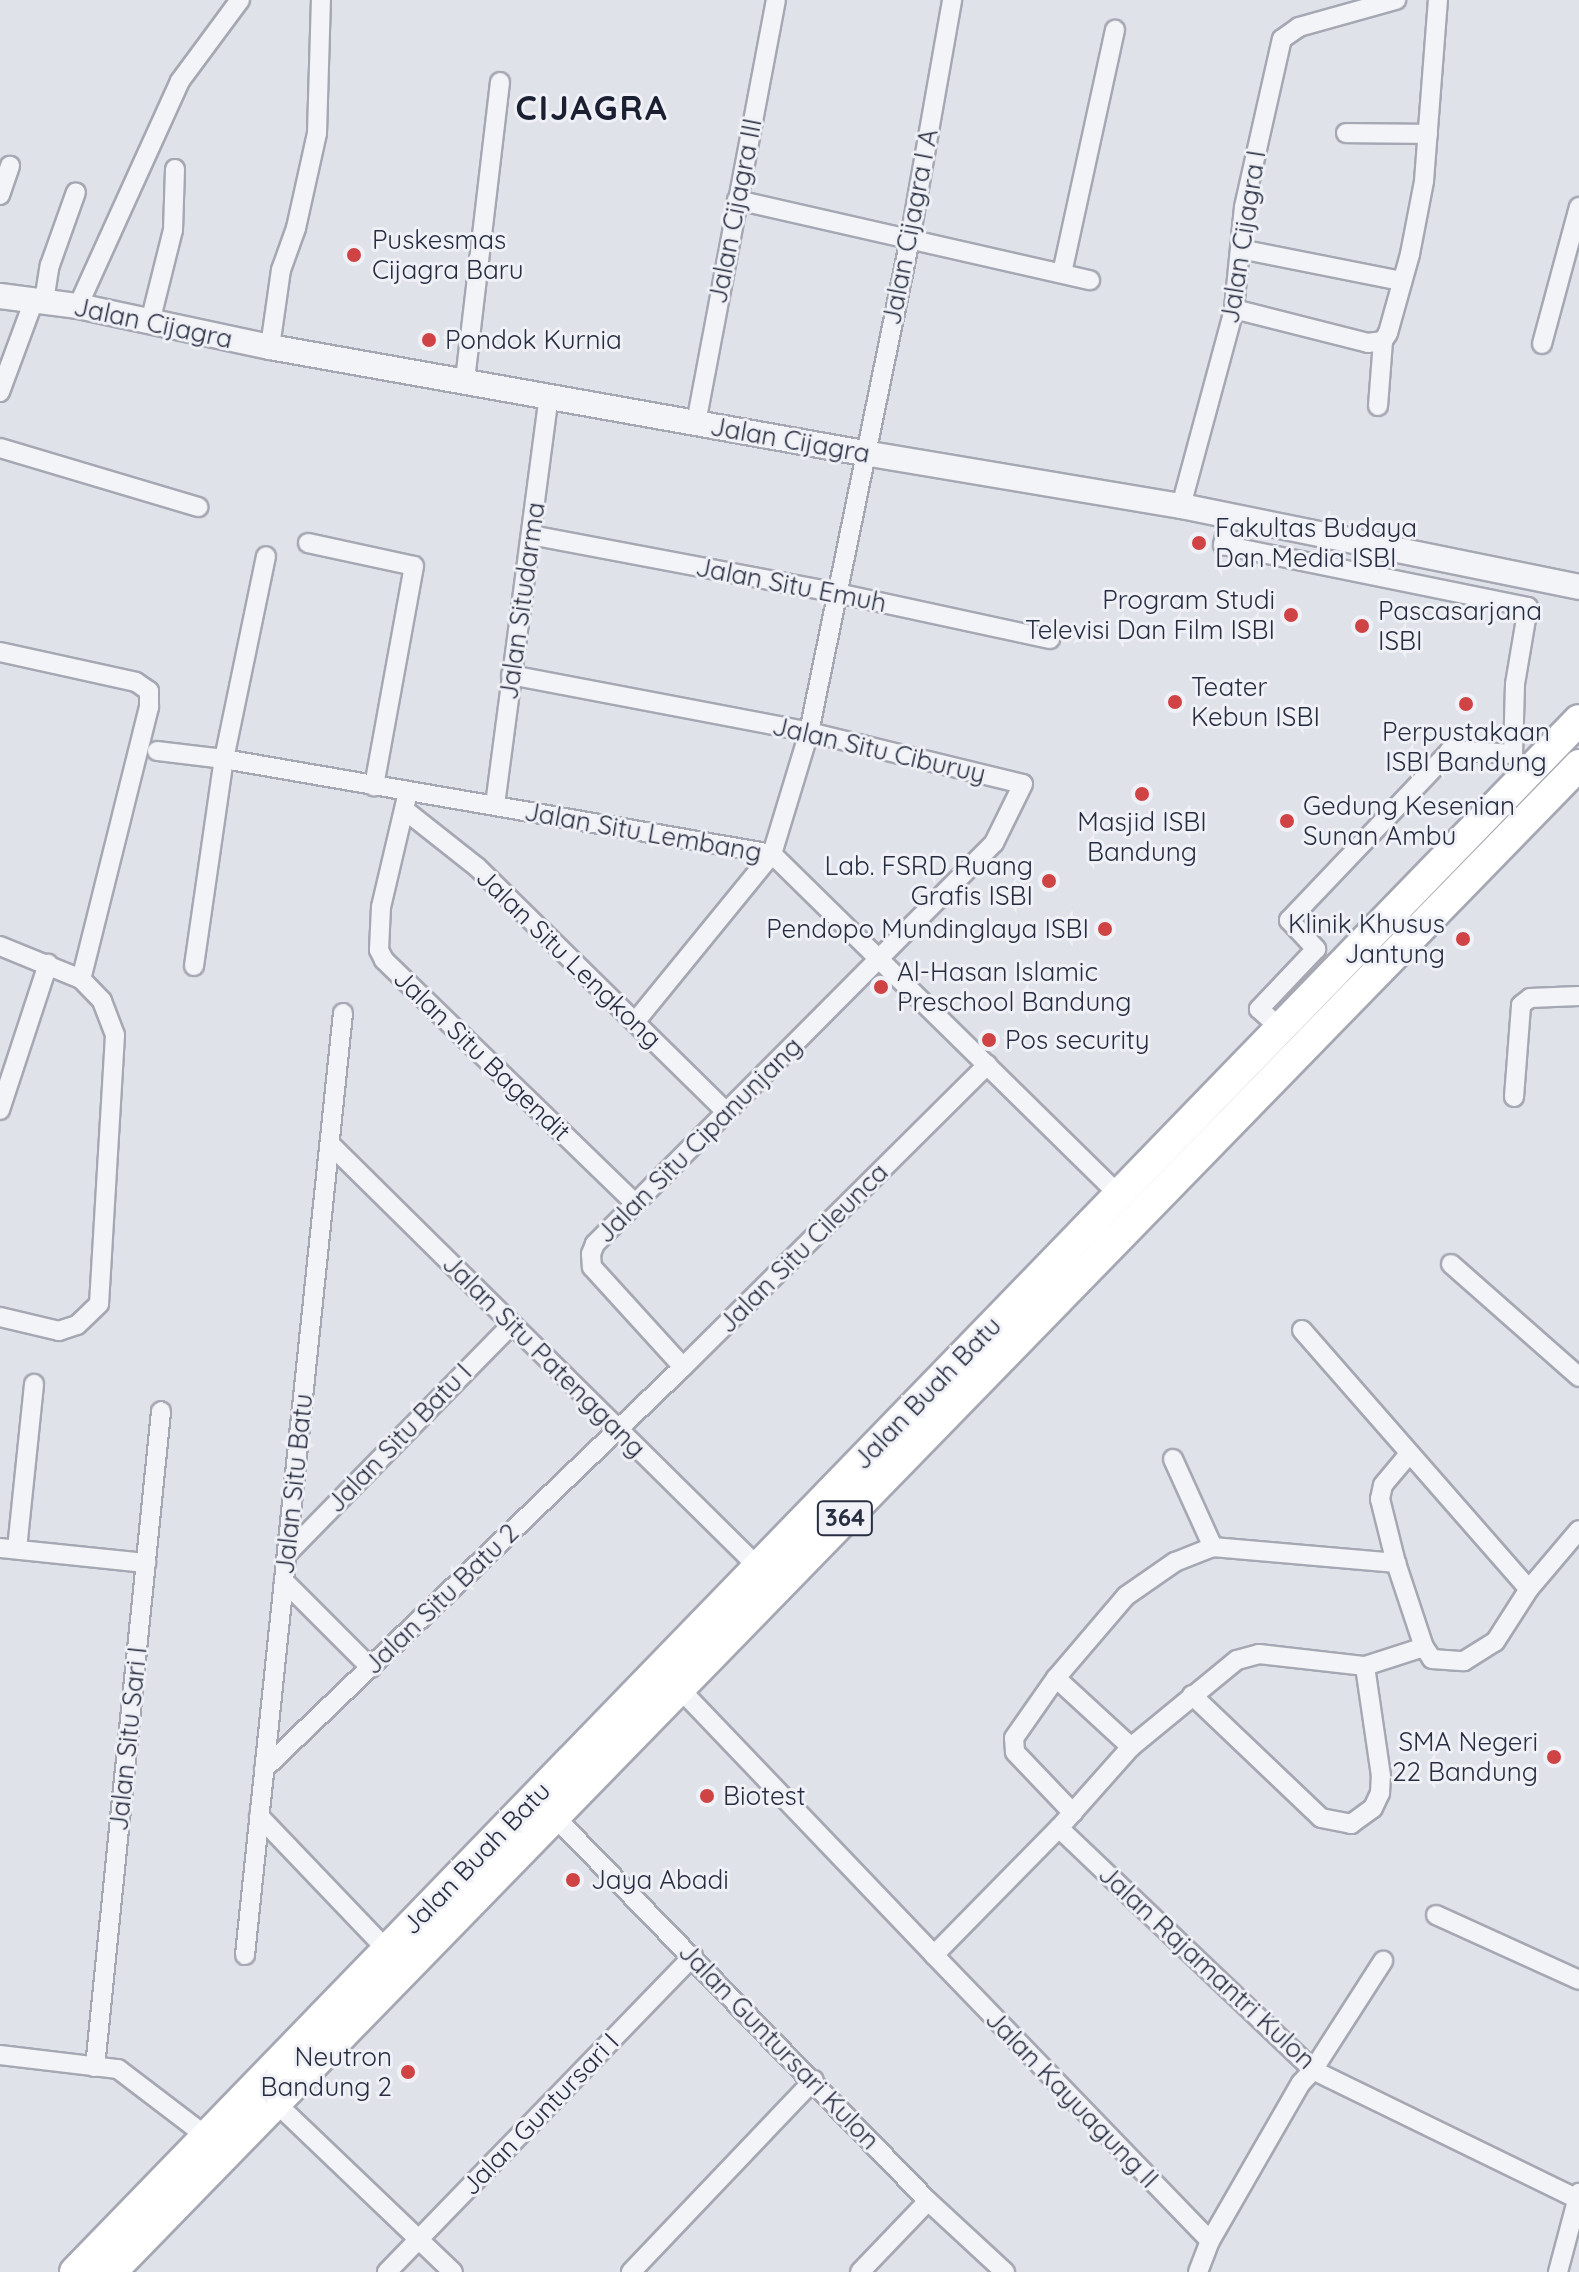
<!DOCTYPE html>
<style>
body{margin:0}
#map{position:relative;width:1579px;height:2272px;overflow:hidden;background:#e0e2e9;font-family:Quicksand,sans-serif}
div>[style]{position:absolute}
.roads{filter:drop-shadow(2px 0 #a5a8b3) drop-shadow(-2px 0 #a5a8b3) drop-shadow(0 2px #a5a8b3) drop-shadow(0 -2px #a5a8b3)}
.minor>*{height:18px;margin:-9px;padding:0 9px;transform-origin:9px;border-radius:9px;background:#f3f4f7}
.tertiary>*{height:24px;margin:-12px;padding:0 12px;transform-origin:12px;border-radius:12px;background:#f3f4f7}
.primary>*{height:30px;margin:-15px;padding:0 15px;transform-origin:15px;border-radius:15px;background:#fff}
.dots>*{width:22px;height:22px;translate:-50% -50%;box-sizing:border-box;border:4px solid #eff1f6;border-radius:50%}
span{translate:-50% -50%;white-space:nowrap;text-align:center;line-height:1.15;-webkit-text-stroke:6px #eff1f6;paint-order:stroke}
.shield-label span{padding:2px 6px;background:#eff1f6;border:2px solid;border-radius:6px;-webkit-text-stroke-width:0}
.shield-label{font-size:24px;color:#282e41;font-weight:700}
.street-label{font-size:26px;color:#282e41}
.poi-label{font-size:26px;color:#282e41}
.left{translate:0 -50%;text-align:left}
.right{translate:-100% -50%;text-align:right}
.district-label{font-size:34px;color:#1a1f31;font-weight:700;letter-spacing:2px}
</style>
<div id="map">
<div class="roads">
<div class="minor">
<div style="left:1346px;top:133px;width:82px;rotate:0.7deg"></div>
<div style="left:0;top:195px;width:31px;rotate:-71deg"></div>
<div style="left:737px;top:200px;width:362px;rotate:12.8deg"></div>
<div style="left:1240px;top:249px;width:165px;rotate:11.2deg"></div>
<div style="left:1062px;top:273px;width:249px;rotate:-77.7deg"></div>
<div style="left:44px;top:301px;width:36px;rotate:-81deg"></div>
<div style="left:50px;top:265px;width:77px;rotate:-70.4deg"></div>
<div style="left:78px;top:306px;width:247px;rotate:-65.6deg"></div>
<div style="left:180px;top:81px;width:101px;rotate:-53.5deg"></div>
<div style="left:1234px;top:309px;width:138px;rotate:14.2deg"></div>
<div style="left:1368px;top:343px;width:15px;rotate:-8deg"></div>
<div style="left:1383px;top:341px;width:9px;rotate:-58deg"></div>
<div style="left:1388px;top:333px;width:82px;rotate:-74.4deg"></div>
<div style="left:1410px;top:254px;width:74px;rotate:-79.1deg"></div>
<div style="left:1424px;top:181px;width:182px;rotate:-85.6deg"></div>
<div style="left:150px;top:322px;width:95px;rotate:-76deg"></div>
<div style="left:173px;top:230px;width:61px;rotate:-88.1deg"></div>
<div style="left:1542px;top:344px;width:142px;rotate:-74.9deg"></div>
<div style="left:270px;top:347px;width:78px;rotate:-81.9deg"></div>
<div style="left:281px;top:270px;width:45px;rotate:-70.3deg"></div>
<div style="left:296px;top:228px;width:97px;rotate:-77.5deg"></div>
<div style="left:317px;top:133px;width:133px;rotate:-88.3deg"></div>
<div style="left:465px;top:380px;width:300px;rotate:-83.3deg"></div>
<div style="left:0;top:392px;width:98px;rotate:-69.7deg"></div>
<div style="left:1378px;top:406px;width:65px;rotate:-85.6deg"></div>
<div style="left:696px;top:423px;width:430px;rotate:-79.3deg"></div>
<div style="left:0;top:448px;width:207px;rotate:16.6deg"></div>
<div style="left:1181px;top:506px;width:204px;rotate:-74.9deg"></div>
<div style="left:1234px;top:309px;width:102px;rotate:-84.4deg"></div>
<div style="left:1244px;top:207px;width:172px;rotate:-77.3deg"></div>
<div style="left:1282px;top:39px;width:21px;rotate:-35deg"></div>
<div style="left:1299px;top:27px;width:101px;rotate:-15.6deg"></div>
<div style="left:1229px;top:515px;width:31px;rotate:101deg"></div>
<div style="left:1223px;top:545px;width:311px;rotate:11.5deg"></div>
<div style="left:1528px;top:607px;width:78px;rotate:99.6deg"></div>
<div style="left:1515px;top:684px;width:70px;rotate:91.6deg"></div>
<div style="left:1513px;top:754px;width:62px;rotate:-176.3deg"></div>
<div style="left:1451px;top:750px;width:235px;rotate:133.6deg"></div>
<div style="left:1289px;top:920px;width:40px;rotate:47deg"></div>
<div style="left:1316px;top:949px;width:83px;rotate:133.5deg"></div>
<div style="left:1259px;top:1009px;width:28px;rotate:42deg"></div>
<div style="left:531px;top:535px;width:311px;rotate:10.7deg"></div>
<div style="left:837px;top:593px;width:218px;rotate:12.2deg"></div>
<div style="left:308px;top:543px;width:108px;rotate:12.2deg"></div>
<div style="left:414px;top:566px;width:224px;rotate:100.3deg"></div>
<div style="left:0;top:652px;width:139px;rotate:12.4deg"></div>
<div style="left:136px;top:682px;width:16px;rotate:35deg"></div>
<div style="left:149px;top:691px;width:16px;rotate:90deg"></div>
<div style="left:149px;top:707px;width:280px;rotate:104deg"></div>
<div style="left:511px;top:675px;width:303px;rotate:10.8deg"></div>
<div style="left:809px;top:732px;width:220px;rotate:13.7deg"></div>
<div style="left:1023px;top:784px;width:66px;rotate:116.2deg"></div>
<div style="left:994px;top:843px;width:566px;rotate:134.86deg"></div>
<div style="left:595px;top:1244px;width:11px;rotate:112deg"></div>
<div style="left:591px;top:1254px;width:13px;rotate:86deg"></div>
<div style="left:592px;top:1267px;width:135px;rotate:47.7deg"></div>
<div style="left:157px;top:751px;width:67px;rotate:6.8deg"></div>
<div style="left:224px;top:759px;width:556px;rotate:9.83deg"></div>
<div style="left:772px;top:854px;width:487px;rotate:44.5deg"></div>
<div style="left:408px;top:792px;width:118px;rotate:103.2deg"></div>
<div style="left:381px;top:907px;width:43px;rotate:92.7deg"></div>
<div style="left:379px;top:950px;width:11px;rotate:63deg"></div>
<div style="left:384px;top:960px;width:349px;rotate:44.1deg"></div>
<div style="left:495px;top:805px;width:413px;rotate:-82.5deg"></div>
<div style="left:406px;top:811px;width:90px;rotate:38.3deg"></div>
<div style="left:477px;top:867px;width:349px;rotate:44.5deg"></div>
<div style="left:0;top:946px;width:87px;rotate:22.2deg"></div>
<div style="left:81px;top:979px;width:30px;rotate:46deg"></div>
<div style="left:102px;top:1001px;width:36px;rotate:69deg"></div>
<div style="left:115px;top:1035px;width:269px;rotate:93.4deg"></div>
<div style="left:99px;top:1304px;width:30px;rotate:136deg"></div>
<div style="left:77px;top:1325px;width:19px;rotate:162deg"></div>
<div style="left:59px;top:1331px;width:61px;rotate:-166.7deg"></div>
<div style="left:194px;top:966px;width:209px;rotate:-81.8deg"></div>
<div style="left:224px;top:759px;width:207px;rotate:-78.3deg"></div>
<div style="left:635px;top:1022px;width:217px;rotate:-50.8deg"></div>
<div style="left:772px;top:854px;width:127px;rotate:-73.1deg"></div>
<div style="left:809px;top:732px;width:503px;rotate:-78.42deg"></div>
<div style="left:910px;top:239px;width:243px;rotate:-80deg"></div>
<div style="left:1514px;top:1097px;width:92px;rotate:-85.6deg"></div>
<div style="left:1521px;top:1005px;width:11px;rotate:-38deg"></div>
<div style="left:1530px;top:998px;width:49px;rotate:-2.3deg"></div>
<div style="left:0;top:1110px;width:154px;rotate:-71.8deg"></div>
<div style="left:330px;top:1144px;width:602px;rotate:44.66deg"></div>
<div style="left:1451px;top:1264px;width:171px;rotate:41.4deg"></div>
<div style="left:1302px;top:1330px;width:344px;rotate:48.8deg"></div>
<div style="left:1173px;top:1459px;width:97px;rotate:65.6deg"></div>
<div style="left:0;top:1548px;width:147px;rotate:5.9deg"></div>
<div style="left:17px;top:1549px;width:166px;rotate:-84.1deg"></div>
<div style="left:287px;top:1554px;width:322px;rotate:-45.6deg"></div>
<div style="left:1396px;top:1563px;width:66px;rotate:-104deg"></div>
<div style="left:1380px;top:1499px;width:14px;rotate:-78deg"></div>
<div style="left:1383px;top:1485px;width:39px;rotate:-50deg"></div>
<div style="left:284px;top:1581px;width:123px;rotate:45deg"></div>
<div style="left:1056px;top:1678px;width:102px;rotate:42.6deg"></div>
<div style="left:680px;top:1689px;width:368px;rotate:46.3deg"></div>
<div style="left:934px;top:1955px;width:178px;rotate:-45.5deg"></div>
<div style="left:1059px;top:1828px;width:108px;rotate:-48.4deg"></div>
<div style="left:1131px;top:1747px;width:137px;rotate:-39.4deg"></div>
<div style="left:1237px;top:1660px;width:23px;rotate:-15deg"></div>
<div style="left:1259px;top:1654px;width:107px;rotate:6.5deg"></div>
<div style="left:1365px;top:1666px;width:62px;rotate:-17.9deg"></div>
<div style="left:1424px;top:1647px;width:14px;rotate:56deg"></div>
<div style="left:1432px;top:1659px;width:32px;rotate:4deg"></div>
<div style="left:1464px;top:1661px;width:36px;rotate:-32deg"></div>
<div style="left:1495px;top:1642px;width:63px;rotate:-57.3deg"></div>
<div style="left:1529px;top:1589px;width:77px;rotate:-49.7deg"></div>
<div style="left:1192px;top:1695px;width:178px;rotate:43.6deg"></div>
<div style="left:1321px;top:1818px;width:31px;rotate:11deg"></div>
<div style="left:1351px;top:1824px;width:27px;rotate:-36deg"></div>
<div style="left:1373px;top:1808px;width:17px;rotate:-65deg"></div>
<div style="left:1380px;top:1793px;width:17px;rotate:-87deg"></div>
<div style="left:1381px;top:1776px;width:111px;rotate:-98.3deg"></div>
<div style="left:264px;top:1769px;width:581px;rotate:-43.81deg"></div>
<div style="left:683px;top:1367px;width:429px;rotate:-44.8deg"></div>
<div style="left:1073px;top:1813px;width:84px;rotate:-133.6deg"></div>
<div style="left:1015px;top:1752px;width:14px;rotate:-94deg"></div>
<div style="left:1014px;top:1738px;width:73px;rotate:-55deg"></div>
<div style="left:1056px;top:1678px;width:108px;rotate:-49.5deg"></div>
<div style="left:1126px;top:1596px;width:60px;rotate:-34.8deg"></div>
<div style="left:1175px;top:1562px;width:41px;rotate:-21.5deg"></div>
<div style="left:1213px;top:1547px;width:184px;rotate:5deg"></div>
<div style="left:1396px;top:1563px;width:89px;rotate:71.6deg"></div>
<div style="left:259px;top:1816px;width:185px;rotate:46.3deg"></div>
<div style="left:555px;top:1817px;width:535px;rotate:45.83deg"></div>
<div style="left:928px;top:2201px;width:105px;rotate:42.7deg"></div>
<div style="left:1059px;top:1828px;width:351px;rotate:43.6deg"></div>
<div style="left:1313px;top:2070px;width:296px;rotate:26deg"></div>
<div style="left:1436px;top:1915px;width:157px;rotate:24.4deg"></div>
<div style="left:245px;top:1955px;width:947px;rotate:-84.06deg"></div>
<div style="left:934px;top:1955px;width:397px;rotate:46deg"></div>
<div style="left:0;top:2055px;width:119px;rotate:6.8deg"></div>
<div style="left:118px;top:2069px;width:111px;rotate:37.3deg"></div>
<div style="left:95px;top:2067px;width:659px;rotate:-84.25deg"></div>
<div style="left:275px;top:2102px;width:246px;rotate:43.7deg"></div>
<div style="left:387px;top:2272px;width:440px;rotate:-45.9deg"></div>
<div style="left:631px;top:2272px;width:265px;rotate:-46.4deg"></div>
<div style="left:860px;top:2272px;width:98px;rotate:-46.2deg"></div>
<div style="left:1198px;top:2272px;width:33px;rotate:-69deg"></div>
<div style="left:1210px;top:2241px;width:182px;rotate:-60.1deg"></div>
<div style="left:1301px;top:2083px;width:18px;rotate:-47deg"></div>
<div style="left:1313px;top:2070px;width:130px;rotate:-57.3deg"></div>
<div style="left:1558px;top:2272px;width:82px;rotate:-75.1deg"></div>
</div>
<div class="tertiary">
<div style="left:0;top:296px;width:79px;rotate:7.3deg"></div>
<div style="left:78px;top:306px;width:196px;rotate:12.1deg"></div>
<div style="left:270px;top:347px;width:603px;rotate:10.12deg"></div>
<div style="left:864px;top:453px;width:321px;rotate:9.5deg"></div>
<div style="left:1181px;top:506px;width:406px;rotate:11.5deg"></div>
</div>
<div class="primary">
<div style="left:75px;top:2272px;width:2161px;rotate:-45.9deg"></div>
<div style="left:111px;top:2272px;width:2104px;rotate:-45.75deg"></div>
</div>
</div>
<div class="dots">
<div style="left:354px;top:255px;background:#d04345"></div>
<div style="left:429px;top:340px;background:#d04345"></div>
<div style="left:1199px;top:543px;background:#d04345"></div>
<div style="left:1291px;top:615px;background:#d04345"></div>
<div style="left:1362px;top:626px;background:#d04345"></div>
<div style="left:1175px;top:702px;background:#d04345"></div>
<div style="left:1466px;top:704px;background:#d04345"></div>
<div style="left:1142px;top:794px;background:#d04345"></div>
<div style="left:1287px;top:821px;background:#d04345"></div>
<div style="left:1049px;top:881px;background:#d04345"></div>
<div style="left:1105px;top:929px;background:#d04345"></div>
<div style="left:1463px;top:939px;background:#d04345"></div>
<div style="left:881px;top:987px;background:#d04345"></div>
<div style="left:989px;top:1040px;background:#d04345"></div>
<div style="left:1554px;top:1757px;background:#d04345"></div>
<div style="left:707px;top:1796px;background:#d04345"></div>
<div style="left:573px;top:1880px;background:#d04345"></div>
<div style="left:408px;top:2072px;background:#d04345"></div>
</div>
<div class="shield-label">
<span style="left:845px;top:1518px">364</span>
</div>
<div class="street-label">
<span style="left:735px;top:211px;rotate:-79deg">Jalan Cijagra III</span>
<span style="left:910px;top:227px;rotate:-79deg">Jalan Cijagra I A</span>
<span style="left:1243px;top:237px;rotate:-81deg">Jalan Cijagra I</span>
<span style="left:153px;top:323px;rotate:12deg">Jalan Cijagra</span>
<span style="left:790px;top:440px;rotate:10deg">Jalan Cijagra</span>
<span style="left:791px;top:585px;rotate:11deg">Jalan Situ Emuh</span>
<span style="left:522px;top:601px;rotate:-82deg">Jalan Situdarma</span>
<span style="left:879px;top:750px;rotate:13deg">Jalan Situ Ciburuy</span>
<span style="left:643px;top:832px;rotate:10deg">Jalan Situ Lembang</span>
<span style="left:569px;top:958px;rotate:44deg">Jalan Situ Lengkong</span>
<span style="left:482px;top:1055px;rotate:44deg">Jalan Situ Bagendit</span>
<span style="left:699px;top:1140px;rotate:-45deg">Jalan Situ Cipanunjang</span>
<span style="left:803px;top:1248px;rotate:-45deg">Jalan Situ Cileunca</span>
<span style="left:544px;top:1356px;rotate:45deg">Jalan Situ Patenggang</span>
<span style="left:927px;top:1393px;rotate:-46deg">Jalan Buah Batu</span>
<span style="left:399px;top:1438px;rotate:-46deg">Jalan Situ Batu I</span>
<span style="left:294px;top:1484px;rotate:-84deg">Jalan Situ Batu</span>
<span style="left:441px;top:1599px;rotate:-44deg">Jalan Situ Batu 2</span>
<span style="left:128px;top:1739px;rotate:-84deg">Jalan Situ Sari I</span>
<span style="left:476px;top:1858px;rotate:-46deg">Jalan Buah Batu</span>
<span style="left:1207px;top:1967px;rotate:43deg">Jalan Rajamantri Kulon</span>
<span style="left:779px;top:2046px;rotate:46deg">Jalan Guntursari Kulon</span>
<span style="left:1072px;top:2099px;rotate:46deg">Jalan Kayuagung II</span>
<span style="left:540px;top:2114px;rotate:-46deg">Jalan Guntursari I</span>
</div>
<div class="poi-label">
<span class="left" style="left:372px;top:255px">Puskesmas<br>Cijagra Baru</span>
<span class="left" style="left:445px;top:340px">Pondok Kurnia</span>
<span class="left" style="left:1215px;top:543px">Fakultas Budaya<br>Dan Media ISBI</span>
<span class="right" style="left:1275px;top:615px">Program Studi<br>Televisi Dan Film ISBI</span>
<span class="left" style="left:1378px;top:626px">Pascasarjana<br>ISBI</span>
<span class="left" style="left:1191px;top:702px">Teater<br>Kebun ISBI</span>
<span style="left:1466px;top:747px">Perpustakaan<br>ISBI Bandung</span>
<span class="left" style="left:1303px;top:821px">Gedung Kesenian<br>Sunan Ambu</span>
<span style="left:1142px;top:837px">Masjid ISBI<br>Bandung</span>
<span class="right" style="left:1033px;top:881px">Lab. FSRD Ruang<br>Grafis ISBI</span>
<span class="right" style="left:1445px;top:939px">Klinik Khusus<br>Jantung</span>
<span class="right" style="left:1089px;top:929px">Pendopo Mundinglaya ISBI</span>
<span class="left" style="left:897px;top:987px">Al-Hasan Islamic<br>Preschool Bandung</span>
<span class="left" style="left:1005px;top:1040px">Pos security</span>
<span class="right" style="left:1538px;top:1757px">SMA Negeri<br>22 Bandung</span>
<span class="left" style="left:723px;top:1796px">Biotest</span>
<span class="left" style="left:591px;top:1880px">Jaya Abadi</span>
<span class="right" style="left:392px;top:2072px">Neutron<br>Bandung 2</span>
</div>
<div class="district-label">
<span style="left:592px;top:108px">CIJAGRA</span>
</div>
</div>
